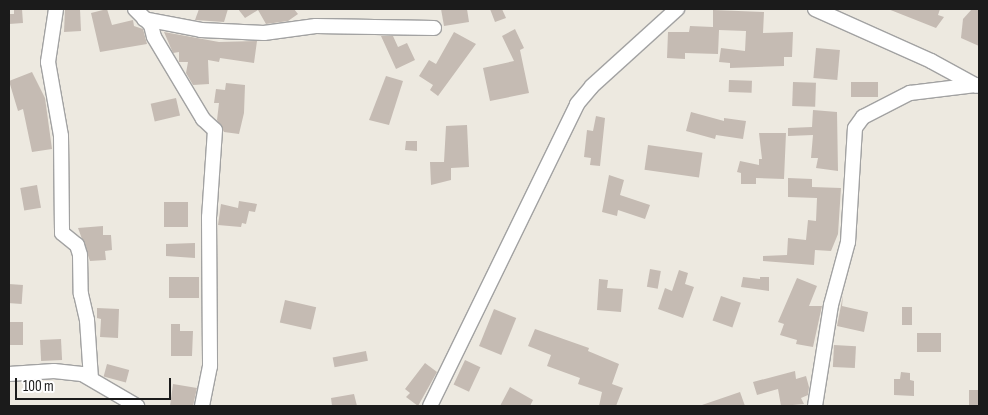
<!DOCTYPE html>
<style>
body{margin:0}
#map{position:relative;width:988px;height:415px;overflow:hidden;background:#ede9e0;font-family:"Sofia Sans Condensed",sans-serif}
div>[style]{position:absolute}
.building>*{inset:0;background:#c5bbb3;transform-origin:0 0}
.roads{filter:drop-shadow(1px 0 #a2a2a2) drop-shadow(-1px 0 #a2a2a2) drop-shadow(0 1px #a2a2a2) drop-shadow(0 -1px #a2a2a2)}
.minor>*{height:14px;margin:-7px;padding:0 7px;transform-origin:7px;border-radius:7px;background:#fff}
span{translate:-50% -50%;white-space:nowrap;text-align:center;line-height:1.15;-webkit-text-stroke:4px #fff;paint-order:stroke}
.frame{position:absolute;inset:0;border:10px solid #1b1b1b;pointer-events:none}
.scale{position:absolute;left:15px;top:378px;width:156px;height:22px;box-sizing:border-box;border:2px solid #1b1b1b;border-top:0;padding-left:6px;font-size:15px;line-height:18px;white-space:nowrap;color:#1b1b1b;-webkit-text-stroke:4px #fff;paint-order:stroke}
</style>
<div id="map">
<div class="building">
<div style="clip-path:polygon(14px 9px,22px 9px,23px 23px,9px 24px,9px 14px,14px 14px)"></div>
<div style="clip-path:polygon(65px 9px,80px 9px,81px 31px,64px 32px)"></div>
<div style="clip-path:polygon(107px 9px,112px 25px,133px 20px,134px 26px,143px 29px,147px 44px,100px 52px,91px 13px)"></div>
<div style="clip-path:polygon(199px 9px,228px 9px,224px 22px,195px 20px)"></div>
<div style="clip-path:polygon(238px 9px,294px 9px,298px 14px,288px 21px,266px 24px,258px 10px,245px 18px)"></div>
<div style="clip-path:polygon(441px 9px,467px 9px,469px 22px,444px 26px)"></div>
<div style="clip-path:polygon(490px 9px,502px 9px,506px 18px,495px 22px)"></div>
<div style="clip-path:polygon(888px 9px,940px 9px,938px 15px,944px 17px,936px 28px)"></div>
<div style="clip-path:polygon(972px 9px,979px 9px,979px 46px,961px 38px,963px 19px)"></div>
<div style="clip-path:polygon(713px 10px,764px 12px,763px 33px,793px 32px,792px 57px,784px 57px,784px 66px,730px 68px,730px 63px,719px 62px,721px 48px,745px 51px,746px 31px,719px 30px,718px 54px,685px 53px,685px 59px,667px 58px,668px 32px,689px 32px,690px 26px,713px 27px)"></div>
<div style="clip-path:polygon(515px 29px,524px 48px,520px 50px,529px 93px,490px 101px,483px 68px,514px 61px,502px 36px)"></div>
<div style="clip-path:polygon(164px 32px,219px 42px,257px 41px,254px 63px,220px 58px,219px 62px,208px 60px,209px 84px,193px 85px,186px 73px,188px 62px,179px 62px,179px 52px,173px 53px)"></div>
<div style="clip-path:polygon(454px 32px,476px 44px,438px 96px,430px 90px,433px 85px,419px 76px,429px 60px,436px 64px)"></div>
<div style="clip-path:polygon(381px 36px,393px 36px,398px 47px,407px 43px,415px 60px,396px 69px)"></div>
<div style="left:816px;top:48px;width:24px;height:30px;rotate:5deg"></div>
<div style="clip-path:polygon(32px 72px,45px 98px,52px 149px,32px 152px,23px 109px,18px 111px,9px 81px)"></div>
<div style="clip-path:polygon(386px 76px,403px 81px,389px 125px,369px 120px)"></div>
<div style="left:729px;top:80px;width:23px;height:12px;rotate:2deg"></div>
<div style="left:793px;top:82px;width:23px;height:24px;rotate:2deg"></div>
<div style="left:851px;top:82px;width:27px;height:15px"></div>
<div style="clip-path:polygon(226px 83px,245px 85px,244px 113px,239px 134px,224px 132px,217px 120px,219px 103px,214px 103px,216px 89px,225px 90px)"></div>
<div style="left:176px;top:98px;width:18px;height:26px;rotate:77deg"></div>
<div style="clip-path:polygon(813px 110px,837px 112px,838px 171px,816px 168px,818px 158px,811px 158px,813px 135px,788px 136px,788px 128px,812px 127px)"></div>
<div style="clip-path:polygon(691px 112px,724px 121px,724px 118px,746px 121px,743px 139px,716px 135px,715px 139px,686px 131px)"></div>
<div style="clip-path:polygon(596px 116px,605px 118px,600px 166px,590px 165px,591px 158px,584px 157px,587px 130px,593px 131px)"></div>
<div style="clip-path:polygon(467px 125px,469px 167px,451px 168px,451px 180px,431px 185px,430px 162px,444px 162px,446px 126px)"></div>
<div style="clip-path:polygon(759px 133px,786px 133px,784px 179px,756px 178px,756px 184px,741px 184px,741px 173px,737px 172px,740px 161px,759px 165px,759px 159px,762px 159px)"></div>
<div style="clip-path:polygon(406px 141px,417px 141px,417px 151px,405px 150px)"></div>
<div style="left:648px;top:145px;width:55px;height:25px;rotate:8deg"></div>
<div style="clip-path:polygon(609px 175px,624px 180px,620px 195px,650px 205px,645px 219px,618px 210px,617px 216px,602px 212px)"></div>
<div style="clip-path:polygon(788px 178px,812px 179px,812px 187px,841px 188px,838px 234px,831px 251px,815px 250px,814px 265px,763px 261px,763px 256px,787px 255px,788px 238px,806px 240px,808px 220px,816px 221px,817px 198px,788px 197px)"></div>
<div style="left:37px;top:185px;width:23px;height:17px;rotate:80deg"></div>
<div style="clip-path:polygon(239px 201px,257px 204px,255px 212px,249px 211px,246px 224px,242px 223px,241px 227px,218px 225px,221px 204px,238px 208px)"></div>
<div style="left:164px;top:202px;width:24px;height:25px"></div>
<div style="clip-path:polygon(103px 226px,103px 235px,111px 235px,112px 250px,105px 251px,106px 260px,90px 261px,78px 228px)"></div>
<div style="clip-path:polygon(195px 243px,195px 258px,166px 256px,166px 244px)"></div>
<div style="left:650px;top:269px;width:11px;height:18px;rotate:10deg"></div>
<div style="clip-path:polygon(679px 270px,688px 273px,685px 284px,694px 287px,683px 318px,658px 309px,665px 288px,672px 291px)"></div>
<div style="left:169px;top:277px;width:30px;height:21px"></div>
<div style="clip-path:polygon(743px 277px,760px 279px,760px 277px,769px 277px,769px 291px,741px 287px)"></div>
<div style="clip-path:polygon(797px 278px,817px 286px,809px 306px,822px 306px,813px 347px,796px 344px,797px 340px,780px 335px,784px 324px,778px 322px)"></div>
<div style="clip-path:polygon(599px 279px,608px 280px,607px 288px,623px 289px,621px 312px,597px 310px)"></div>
<div style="left:9px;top:284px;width:14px;height:19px;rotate:4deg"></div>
<div style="clip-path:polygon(843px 295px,842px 306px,868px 312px,864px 332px,837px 326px)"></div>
<div style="left:721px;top:296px;width:21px;height:26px;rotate:19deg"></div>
<div style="left:285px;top:300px;width:32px;height:23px;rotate:13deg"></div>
<div style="left:902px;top:307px;width:10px;height:18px"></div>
<div style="clip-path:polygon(97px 308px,119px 309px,118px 338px,100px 337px,101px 319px,97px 318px)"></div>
<div style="left:494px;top:309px;width:24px;height:40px;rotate:22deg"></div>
<div style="left:9px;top:322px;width:14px;height:23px"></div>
<div style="clip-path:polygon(171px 324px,180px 324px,180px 331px,193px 331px,192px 356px,171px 356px)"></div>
<div style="clip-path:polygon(535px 329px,589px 348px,588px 351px,619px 364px,612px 384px,623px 388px,616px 406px,599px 406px,602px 392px,578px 384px,580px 378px,547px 366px,551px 355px,528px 346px)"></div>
<div style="left:917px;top:333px;width:24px;height:19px"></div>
<div style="left:61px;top:339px;width:21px;height:21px;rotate:87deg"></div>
<div style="left:834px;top:345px;width:22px;height:22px;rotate:3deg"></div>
<div style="left:366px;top:351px;width:10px;height:34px;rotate:79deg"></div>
<div style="left:465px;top:360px;width:17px;height:27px;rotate:25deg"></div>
<div style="clip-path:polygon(425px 363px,437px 372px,418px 406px,406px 397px,410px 393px,405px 389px)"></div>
<div style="left:107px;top:364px;width:23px;height:13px;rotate:15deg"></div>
<div style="clip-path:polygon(795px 371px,796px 379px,806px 376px,809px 387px,808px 395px,801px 398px,804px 404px,781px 406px,778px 389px,757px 395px,753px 382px)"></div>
<div style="clip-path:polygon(901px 372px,910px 373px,910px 380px,914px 381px,914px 396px,894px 395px,894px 379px,900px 379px)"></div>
<div style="clip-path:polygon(173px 384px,197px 388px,193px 406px,170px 406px)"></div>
<div style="clip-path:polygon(510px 387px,533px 400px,530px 406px,500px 406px)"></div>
<div style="left:969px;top:390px;width:10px;height:16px"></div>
<div style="clip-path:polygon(740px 392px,745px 406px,702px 406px,702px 405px)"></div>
<div style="clip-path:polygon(354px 394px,357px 406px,332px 406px,331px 398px)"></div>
</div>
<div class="roads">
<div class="minor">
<div style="left:56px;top:9px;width:54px;rotate:98.6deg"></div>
<div style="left:48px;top:62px;width:75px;rotate:80deg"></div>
<div style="left:61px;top:136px;width:93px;rotate:89.4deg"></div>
<div style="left:62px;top:229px;width:4px;rotate:90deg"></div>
<div style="left:62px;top:233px;width:19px;rotate:39deg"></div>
<div style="left:77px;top:245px;width:10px;rotate:73deg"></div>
<div style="left:80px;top:255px;width:39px;rotate:89deg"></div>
<div style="left:81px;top:294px;width:27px;rotate:77deg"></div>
<div style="left:87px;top:320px;width:58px;rotate:86.1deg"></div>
<div style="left:135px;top:9px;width:23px;rotate:45deg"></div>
<div style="left:151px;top:25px;width:12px;rotate:76deg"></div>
<div style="left:154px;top:37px;width:96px;rotate:59.1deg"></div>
<div style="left:203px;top:119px;width:16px;rotate:43deg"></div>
<div style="left:215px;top:130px;width:87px;rotate:93.9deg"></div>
<div style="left:209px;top:217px;width:149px;rotate:89.6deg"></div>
<div style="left:210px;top:366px;width:41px;rotate:101.3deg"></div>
<div style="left:815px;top:9px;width:127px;rotate:24.1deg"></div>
<div style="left:931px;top:61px;width:52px;rotate:28.5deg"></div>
<div style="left:144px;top:19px;width:58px;rotate:10.9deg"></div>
<div style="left:201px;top:30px;width:63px;rotate:2.7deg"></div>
<div style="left:264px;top:33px;width:52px;rotate:-7.7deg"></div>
<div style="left:316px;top:26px;width:118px;rotate:1deg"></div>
<div style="left:9px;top:374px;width:45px;rotate:-3.8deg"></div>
<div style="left:54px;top:371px;width:28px;rotate:6deg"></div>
<div style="left:82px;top:374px;width:64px;rotate:30.2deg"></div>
<div style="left:430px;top:406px;width:336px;rotate:-64deg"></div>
<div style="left:577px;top:104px;width:23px;rotate:-50deg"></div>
<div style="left:592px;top:86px;width:115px;rotate:-42.2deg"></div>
<div style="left:815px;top:406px;width:102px;rotate:-81deg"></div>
<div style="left:831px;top:305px;width:65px;rotate:-74.9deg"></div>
<div style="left:848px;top:242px;width:114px;rotate:-86.5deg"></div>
<div style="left:855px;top:128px;width:14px;rotate:-54deg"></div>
<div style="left:863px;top:117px;width:53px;rotate:-27.1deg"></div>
<div style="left:910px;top:93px;width:66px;rotate:-6.9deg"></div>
</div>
</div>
<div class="frame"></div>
<div class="scale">100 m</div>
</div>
